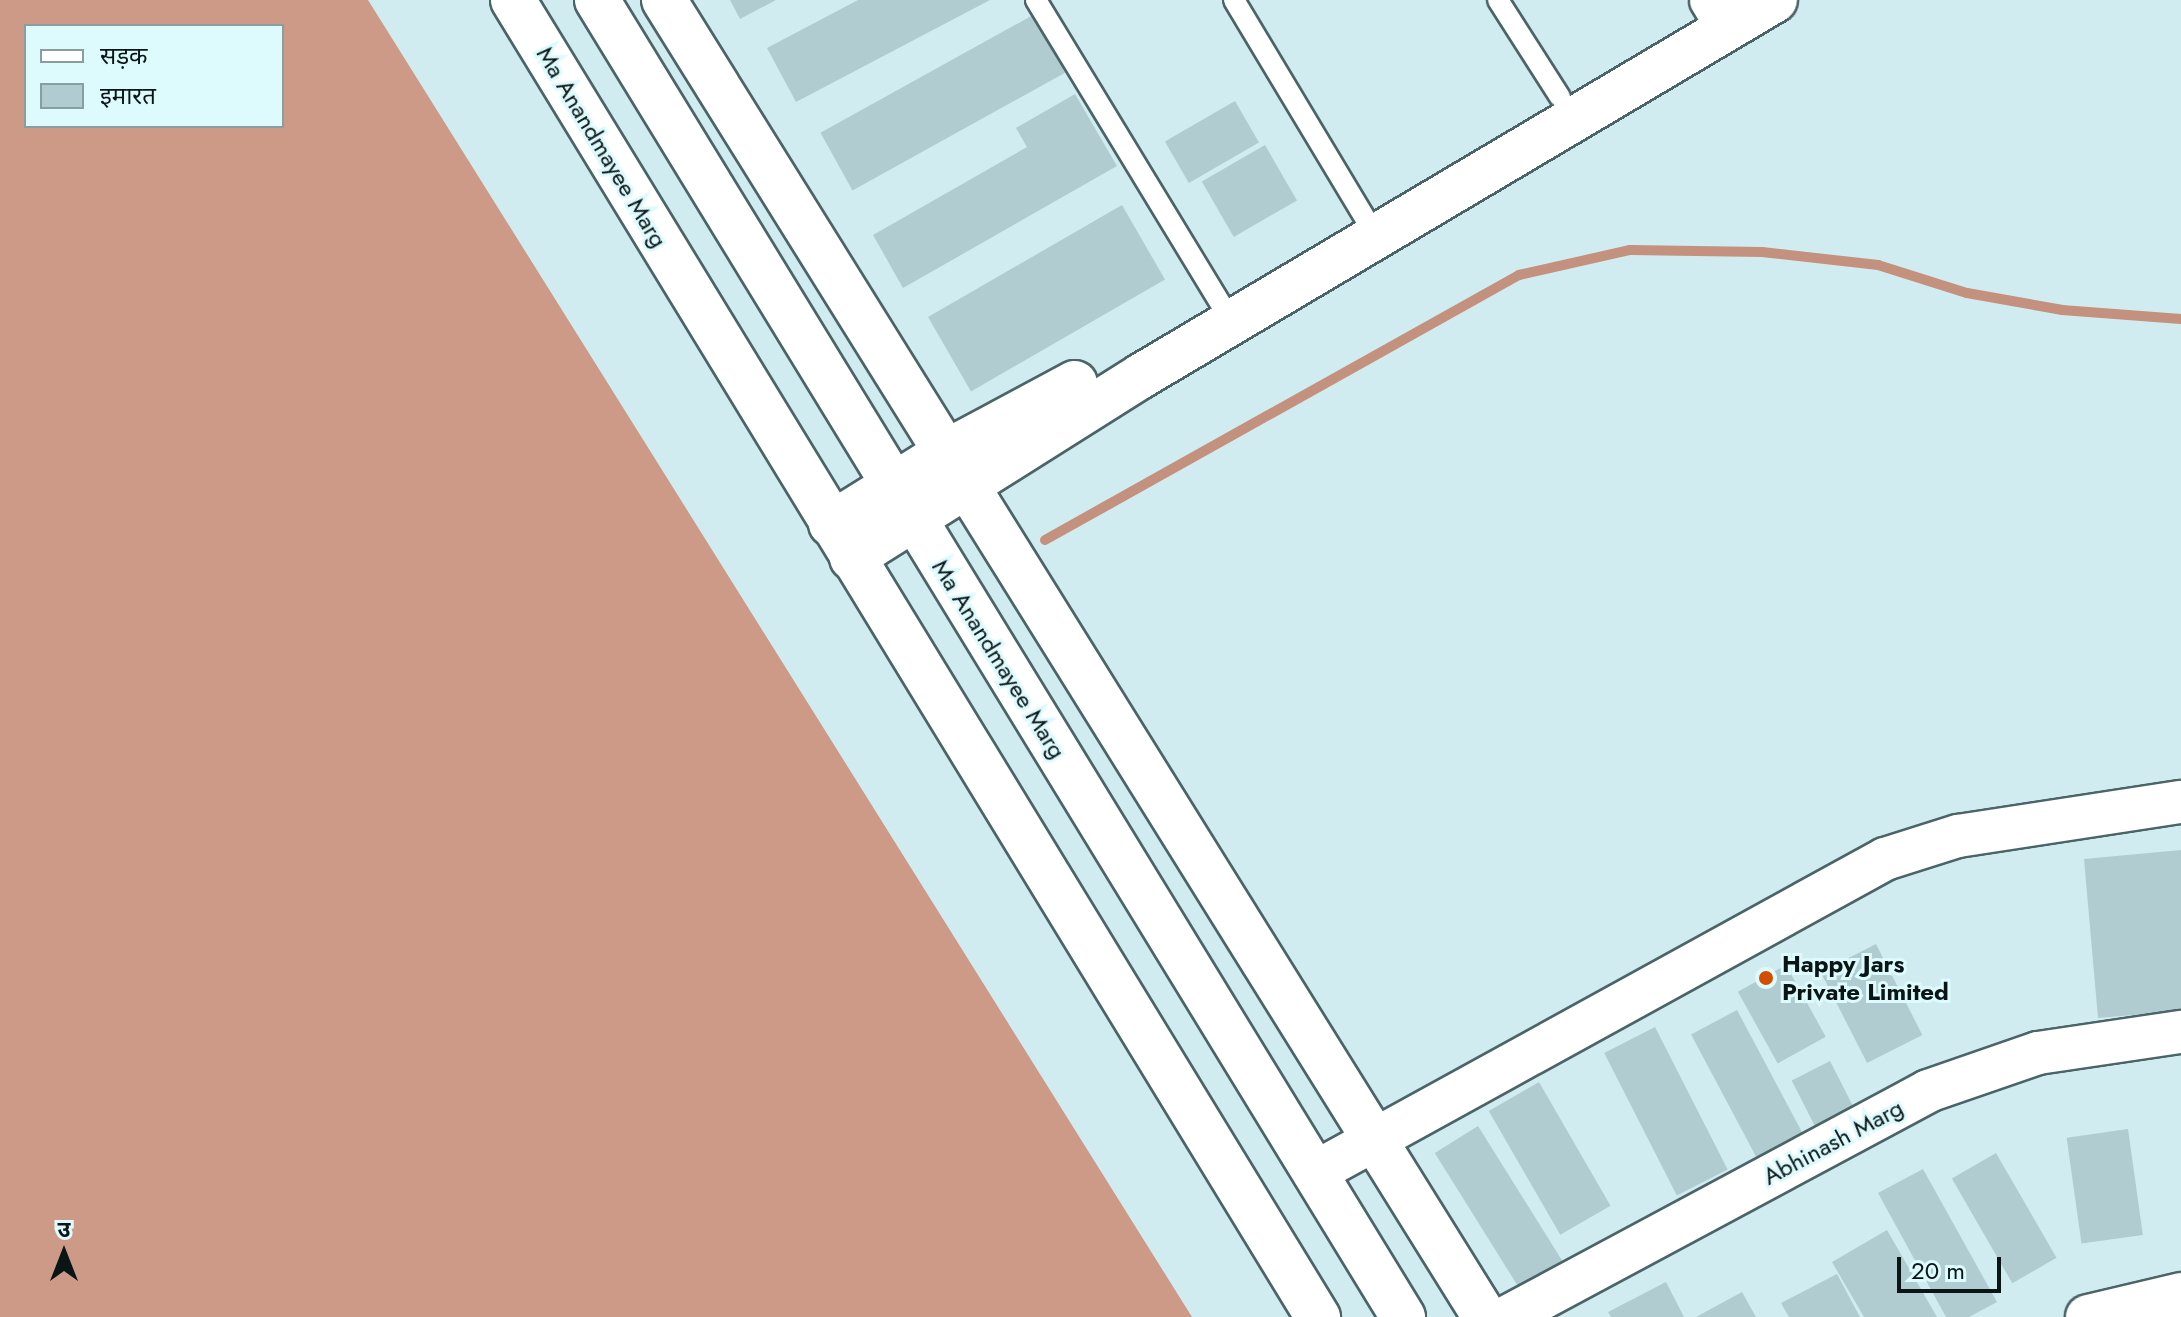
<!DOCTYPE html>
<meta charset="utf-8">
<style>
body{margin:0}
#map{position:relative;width:2181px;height:1317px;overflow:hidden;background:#d0ecf0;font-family:Jost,"Noto Sans Devanagari",sans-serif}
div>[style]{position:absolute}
.forest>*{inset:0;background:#cd9a87}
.stream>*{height:10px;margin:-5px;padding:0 5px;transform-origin:5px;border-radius:5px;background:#c3917d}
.building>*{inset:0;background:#b1ccd0;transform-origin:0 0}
.roads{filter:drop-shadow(2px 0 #4b6467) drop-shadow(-2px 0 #4b6467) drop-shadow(0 2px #4b6467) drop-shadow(0 -2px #4b6467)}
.lane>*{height:20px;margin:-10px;padding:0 10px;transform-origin:10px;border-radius:10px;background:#fff}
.street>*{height:42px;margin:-21px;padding:0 21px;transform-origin:21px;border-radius:21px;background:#fff}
.secondary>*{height:44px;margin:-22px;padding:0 22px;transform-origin:22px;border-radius:22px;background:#fff}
.dots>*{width:22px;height:22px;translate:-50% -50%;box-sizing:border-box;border:4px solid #ddfafd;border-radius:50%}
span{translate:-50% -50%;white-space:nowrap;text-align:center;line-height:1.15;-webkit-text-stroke:6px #ddfafd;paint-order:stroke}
.street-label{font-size:24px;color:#0a1516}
.poi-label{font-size:24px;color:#0a1516;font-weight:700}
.left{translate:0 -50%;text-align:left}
.legend{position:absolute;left:24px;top:24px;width:260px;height:104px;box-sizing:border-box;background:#ddfafd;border:2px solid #899ea1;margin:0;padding:10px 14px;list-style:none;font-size:24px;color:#0a1516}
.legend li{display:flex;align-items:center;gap:16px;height:40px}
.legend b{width:40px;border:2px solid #899ea1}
.north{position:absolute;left:24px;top:1213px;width:80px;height:80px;-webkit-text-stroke:6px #ddfafd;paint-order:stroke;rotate:0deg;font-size:22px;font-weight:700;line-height:32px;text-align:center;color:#0a1516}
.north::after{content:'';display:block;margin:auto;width:28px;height:36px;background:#0a1516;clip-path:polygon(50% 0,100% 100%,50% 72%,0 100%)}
.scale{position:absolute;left:1897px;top:1257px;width:104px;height:36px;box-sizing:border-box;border:4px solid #0a1516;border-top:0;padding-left:10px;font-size:24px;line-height:28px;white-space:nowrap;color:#0a1516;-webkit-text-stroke:6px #ddfafd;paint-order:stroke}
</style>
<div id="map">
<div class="forest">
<div style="clip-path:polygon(evenodd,0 0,368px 0,1192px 1317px,0 1317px,0 0,26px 26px,282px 26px,282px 126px,26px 126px,26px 26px)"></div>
</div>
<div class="stream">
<div style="left:1045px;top:540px;width:543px;rotate:-29.21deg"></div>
<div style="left:1519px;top:275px;width:114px;rotate:-12.7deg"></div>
<div style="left:1630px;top:250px;width:132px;rotate:0.9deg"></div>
<div style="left:1762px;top:252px;width:117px;rotate:6.4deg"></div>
<div style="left:1878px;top:265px;width:93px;rotate:17.5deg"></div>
<div style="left:1967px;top:293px;width:97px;rotate:10.1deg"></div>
<div style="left:2062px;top:310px;width:119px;rotate:4.3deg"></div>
</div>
<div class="building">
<div style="clip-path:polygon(730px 0,776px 0,740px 19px)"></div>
<div style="clip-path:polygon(858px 0,990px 0,796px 102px,767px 48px)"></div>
<div style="left:1033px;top:15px;width:66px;height:243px;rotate:61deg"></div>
<div style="clip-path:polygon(1075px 94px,1117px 166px,903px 288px,873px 235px,1027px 147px,1016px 128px)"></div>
<div style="left:1235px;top:101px;width:48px;height:81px;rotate:60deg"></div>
<div style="left:1265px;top:145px;width:64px;height:73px;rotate:60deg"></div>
<div style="left:1122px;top:205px;width:86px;height:224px;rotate:60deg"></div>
<div style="clip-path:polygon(2181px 850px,2181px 1011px,2098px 1018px,2084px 859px)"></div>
<div style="left:1876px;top:944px;width:102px;height:62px;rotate:63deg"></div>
<div style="left:1786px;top:965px;width:82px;height:55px;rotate:61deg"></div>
<div style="left:1737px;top:1010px;width:151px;height:52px;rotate:62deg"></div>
<div style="left:1655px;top:1027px;width:160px;height:57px;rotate:63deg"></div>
<div style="left:1830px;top:1061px;width:55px;height:43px;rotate:63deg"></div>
<div style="left:1539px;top:1082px;width:143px;height:58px;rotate:60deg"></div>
<div style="left:1478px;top:1126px;width:161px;height:51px;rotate:58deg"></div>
<div style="left:2128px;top:1129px;width:107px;height:62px;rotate:82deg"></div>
<div style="left:1996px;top:1153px;width:121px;height:51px;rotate:60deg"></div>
<div style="clip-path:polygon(1923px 1169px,1997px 1302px,1969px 1317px,1946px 1317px,1878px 1193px)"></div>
<div style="clip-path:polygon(1887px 1230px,1937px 1317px,1864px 1317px,1832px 1262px)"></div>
<div style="clip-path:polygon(1837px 1274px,1860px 1317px,1789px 1317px,1781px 1303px)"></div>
<div style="clip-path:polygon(1666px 1282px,1684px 1317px,1611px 1317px,1608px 1312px)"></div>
<div style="clip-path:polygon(1742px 1292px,1756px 1317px,1696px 1317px)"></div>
</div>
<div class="roads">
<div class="lane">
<div style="left:1036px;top:0;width:356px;rotate:58.7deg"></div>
<div style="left:1234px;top:0;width:257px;rotate:59deg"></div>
<div style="left:1498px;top:0;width:115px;rotate:57.4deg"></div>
</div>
<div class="street">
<div style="left:1711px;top:0;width:12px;rotate:59deg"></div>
<div style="left:1314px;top:1173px;width:652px;rotate:-28.81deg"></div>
<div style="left:1885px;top:859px;width:77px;rotate:-17.5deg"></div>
<div style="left:1958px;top:836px;width:226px;rotate:-8.7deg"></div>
<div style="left:1507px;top:1317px;width:478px;rotate:-28.2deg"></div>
<div style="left:1928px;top:1091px;width:116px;rotate:-19.1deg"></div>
<div style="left:2038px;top:1053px;width:145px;rotate:-8.4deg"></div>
</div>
<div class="secondary">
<div style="left:513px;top:0;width:1544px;rotate:58.57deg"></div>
<div style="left:597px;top:0;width:1544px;rotate:58.53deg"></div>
<div style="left:664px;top:0;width:1552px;rotate:58.06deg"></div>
<div style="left:831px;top:524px;width:138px;rotate:-32deg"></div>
<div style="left:948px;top:451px;width:144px;rotate:-28.2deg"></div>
<div style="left:852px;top:558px;width:342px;rotate:-32.2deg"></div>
<div style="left:1141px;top:376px;width:737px;rotate:-30.67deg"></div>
<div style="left:2088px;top:1317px;width:96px;rotate:-13.3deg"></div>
</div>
</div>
<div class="dots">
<div style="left:1766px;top:978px;background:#d24f00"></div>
</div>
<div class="street-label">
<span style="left:602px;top:147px;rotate:59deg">Ma Anandmayee Marg</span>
<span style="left:999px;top:659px;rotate:58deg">Ma Anandmayee Marg</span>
<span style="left:1833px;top:1142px;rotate:-28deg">Abhinash Marg</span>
</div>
<div class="poi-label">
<span class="left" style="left:1782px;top:978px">Happy Jars<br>Private Limited</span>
</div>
<ul class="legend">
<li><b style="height:10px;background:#fff"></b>सड़क</li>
<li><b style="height:22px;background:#b1ccd0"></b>इमारत</li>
</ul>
<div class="north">उ</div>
<div class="scale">20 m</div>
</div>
